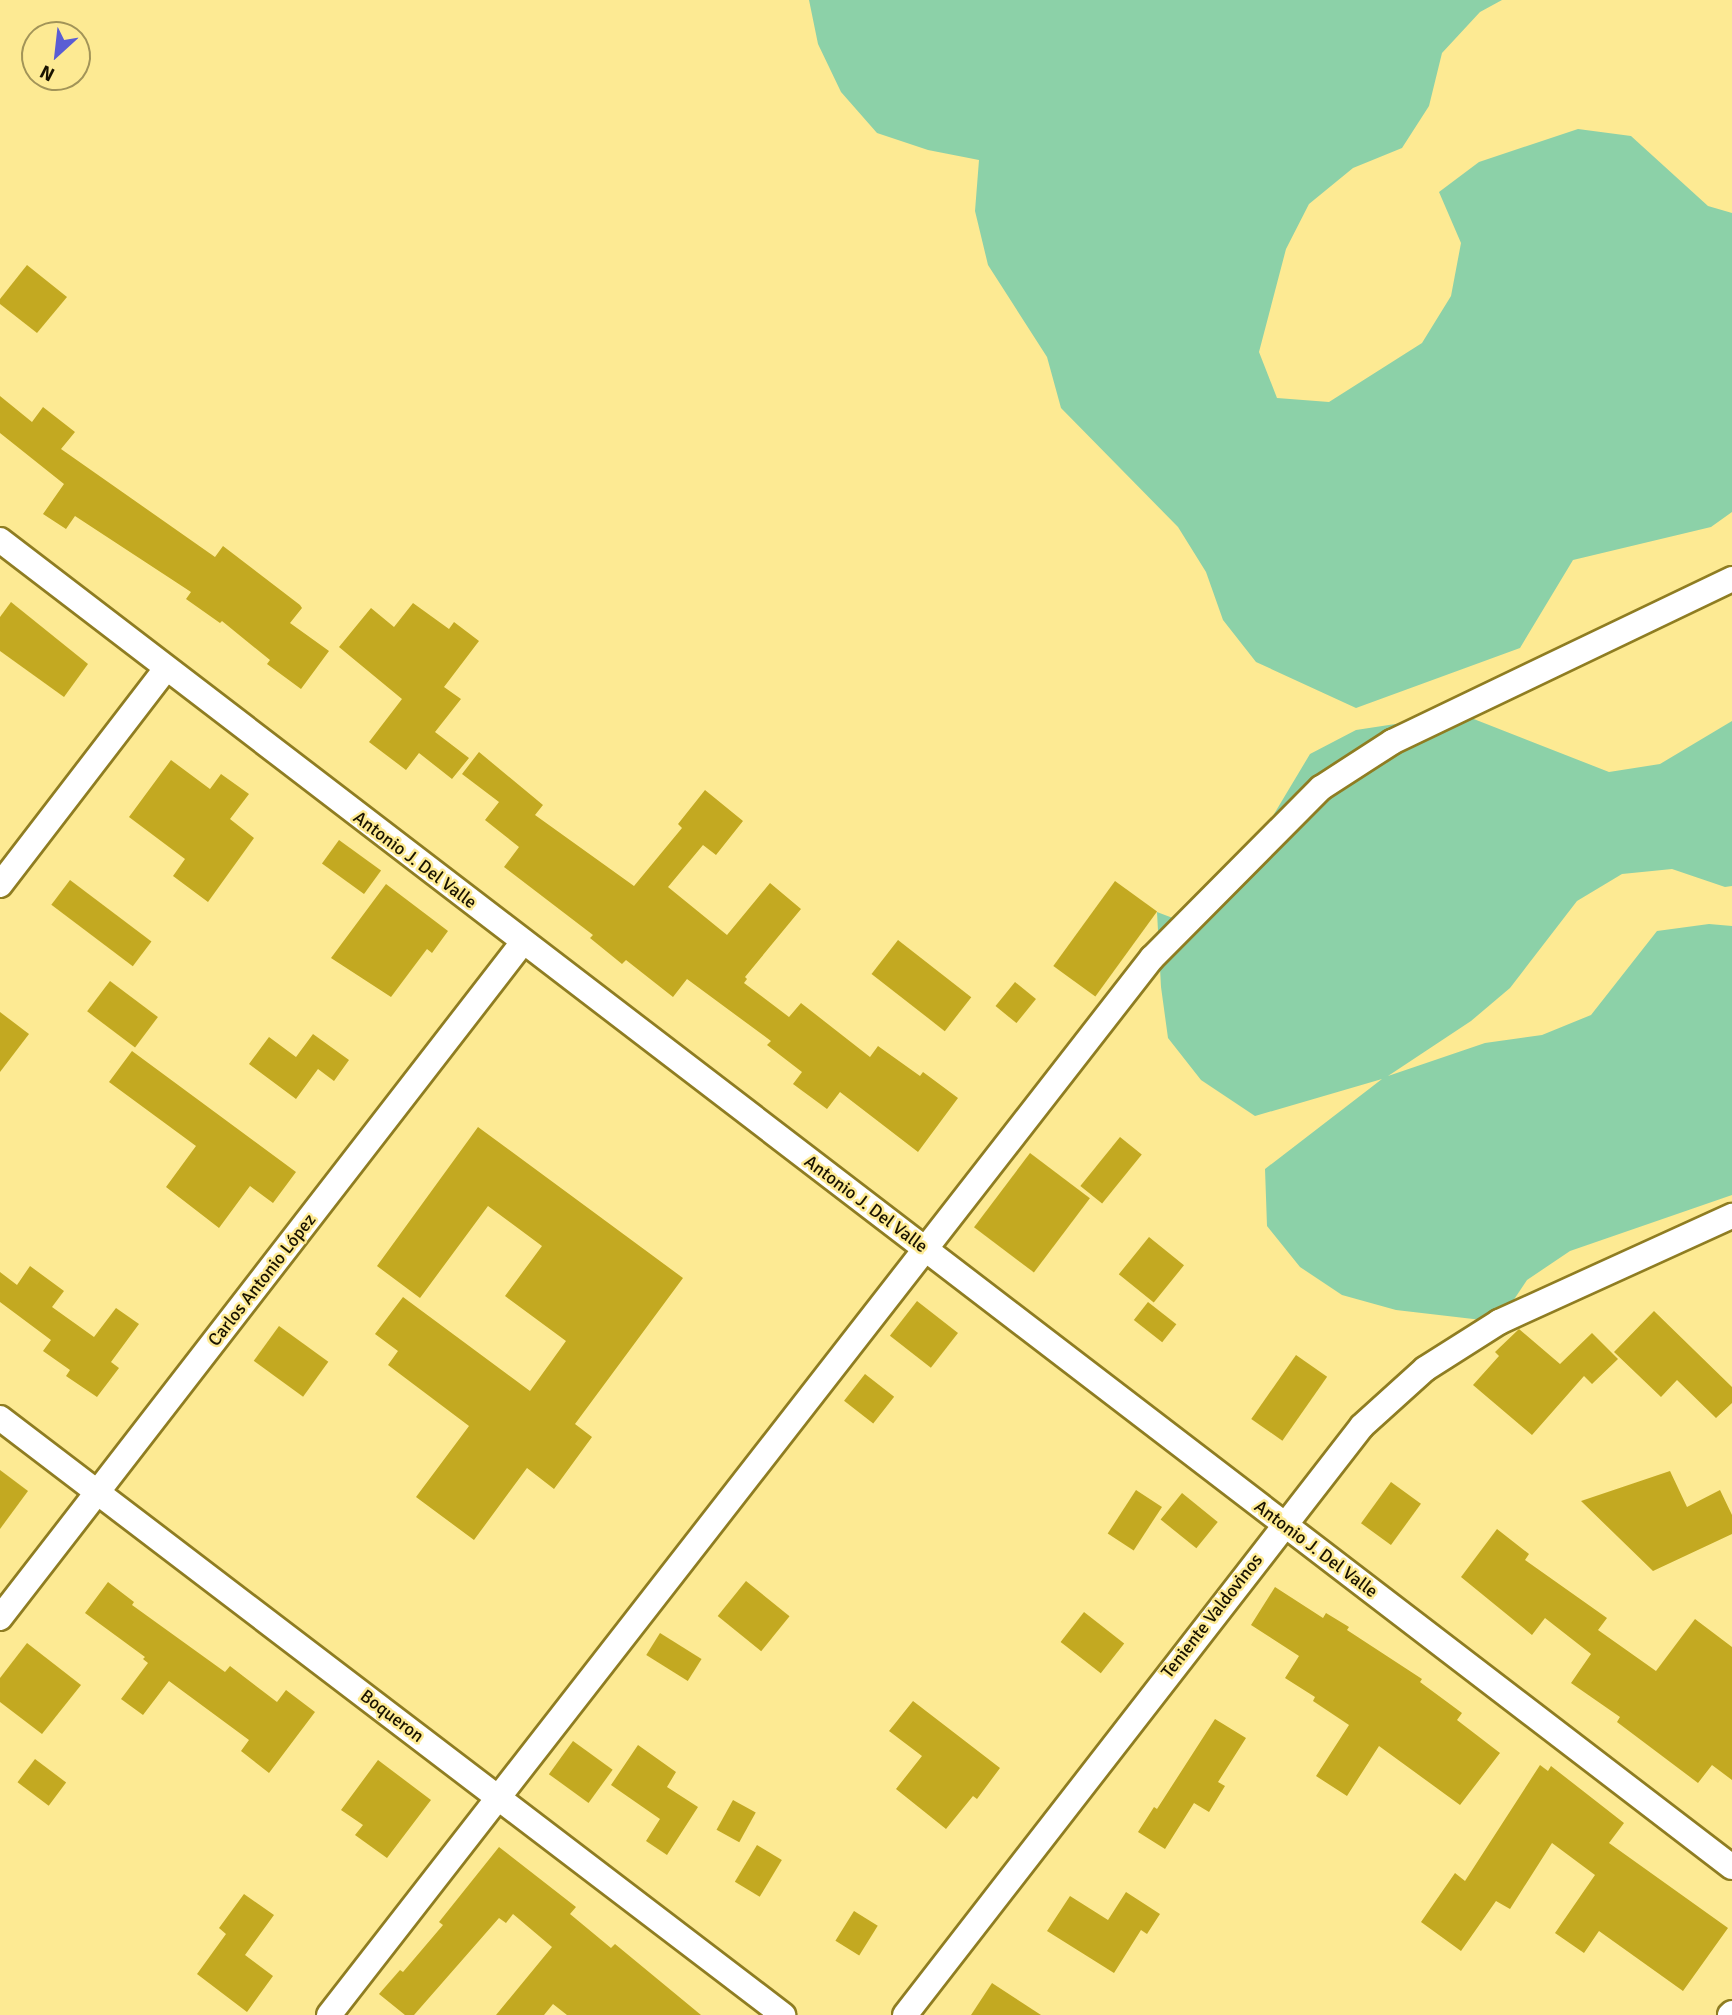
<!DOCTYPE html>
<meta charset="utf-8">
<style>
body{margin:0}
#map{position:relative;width:1732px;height:2015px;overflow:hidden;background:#fdea93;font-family:Signika,sans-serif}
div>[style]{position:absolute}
.green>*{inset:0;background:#8cd1a8}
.building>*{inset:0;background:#c3a921;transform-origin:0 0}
.roads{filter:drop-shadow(2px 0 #8f7d22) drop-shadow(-2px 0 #8f7d22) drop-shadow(0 2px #8f7d22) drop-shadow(0 -2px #8f7d22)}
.street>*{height:24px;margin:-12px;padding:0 12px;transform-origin:12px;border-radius:12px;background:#fff}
span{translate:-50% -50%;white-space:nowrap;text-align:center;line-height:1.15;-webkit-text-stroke:5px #fdea93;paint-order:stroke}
.street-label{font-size:18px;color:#191300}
.north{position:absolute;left:21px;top:21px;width:70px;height:70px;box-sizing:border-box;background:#fdea93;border:2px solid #a29458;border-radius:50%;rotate:207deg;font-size:19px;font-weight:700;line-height:28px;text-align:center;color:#191300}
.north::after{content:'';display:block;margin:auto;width:24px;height:32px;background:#5a5dd4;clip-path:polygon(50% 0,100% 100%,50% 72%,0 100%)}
</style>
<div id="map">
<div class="green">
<div style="clip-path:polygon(809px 0,1502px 0,1480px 12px,1442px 53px,1429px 106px,1402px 148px,1353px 168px,1309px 204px,1286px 249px,1259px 352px,1277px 398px,1329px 402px,1422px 343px,1451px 296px,1461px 243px,1439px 192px,1479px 162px,1578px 129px,1631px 136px,1708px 206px,1732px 213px,1732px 512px,1711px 527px,1573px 560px,1520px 648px,1356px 708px,1256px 662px,1223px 620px,1206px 572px,1178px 527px,1061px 408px,1047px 357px,988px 265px,975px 211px,979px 160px,928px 150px,877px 133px,841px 92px,818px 44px)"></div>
<div style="clip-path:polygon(1461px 714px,1609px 772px,1660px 764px,1732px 721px,1732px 886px,1725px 887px,1672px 869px,1622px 874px,1577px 901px,1510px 988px,1471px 1021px,1388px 1076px,1485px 1043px,1542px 1035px,1591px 1015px,1657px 931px,1709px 924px,1732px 926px,1732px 1195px,1570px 1251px,1527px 1280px,1499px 1322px,1396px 1310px,1342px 1295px,1300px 1267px,1267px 1226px,1265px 1169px,1382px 1079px,1255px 1116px,1201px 1080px,1168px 1038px,1161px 987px,1157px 912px,1178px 920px,1253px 849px,1310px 754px,1356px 730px)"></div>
</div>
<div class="building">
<div style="clip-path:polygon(27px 265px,67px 297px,37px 333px,0 304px,0 299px)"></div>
<div style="clip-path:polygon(0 396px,32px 422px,43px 407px,75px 432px,61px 449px,215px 557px,223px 546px,300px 605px,302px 608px,290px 623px,329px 651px,301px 689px,267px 664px,270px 660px,222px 621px,220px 623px,186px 599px,191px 592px,75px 516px,66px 529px,43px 514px,64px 484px,0 433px)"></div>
<div style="clip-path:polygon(11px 602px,88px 664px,64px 697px,0 651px,0 617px)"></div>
<div style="clip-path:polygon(413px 603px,449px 629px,454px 622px,479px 641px,444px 687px,461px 699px,435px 732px,469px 758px,452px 779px,419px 753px,406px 770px,369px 742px,402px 699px,339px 647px,371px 608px,394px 627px)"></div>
<div style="clip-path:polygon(479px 752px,543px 805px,535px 815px,634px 886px,682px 828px,678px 824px,705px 790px,743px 821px,716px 855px,703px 845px,668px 887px,727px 935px,770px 883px,801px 909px,745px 977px,747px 979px,744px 983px,789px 1017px,801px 1003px,870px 1057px,878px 1046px,920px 1076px,923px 1072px,958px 1098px,918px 1152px,840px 1092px,827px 1109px,793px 1084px,802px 1072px,767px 1045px,771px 1041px,687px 979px,673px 997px,626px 960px,622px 964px,590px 938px,593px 935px,504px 867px,519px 847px,485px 820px,499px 802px,462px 774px)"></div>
<div style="clip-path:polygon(171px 760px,210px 789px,221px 774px,249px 794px,230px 819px,254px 838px,208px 902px,173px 876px,185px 859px,129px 817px)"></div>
<div style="left:339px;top:840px;width:52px;height:29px;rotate:36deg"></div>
<div style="left:70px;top:880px;width:102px;height:31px;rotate:37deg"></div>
<div style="left:1115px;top:881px;width:52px;height:105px;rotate:36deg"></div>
<div style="clip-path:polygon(386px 884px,448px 931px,432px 953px,427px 949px,391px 997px,331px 958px)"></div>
<div style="left:898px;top:940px;width:93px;height:43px;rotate:38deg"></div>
<div style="left:110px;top:981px;width:60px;height:38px;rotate:37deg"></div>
<div style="left:1015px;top:982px;width:27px;height:31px;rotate:39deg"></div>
<div style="clip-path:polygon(0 1012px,29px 1034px,0 1072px)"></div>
<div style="clip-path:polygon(313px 1034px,349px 1060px,334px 1081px,318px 1069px,296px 1099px,249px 1064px,269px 1037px,296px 1057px)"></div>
<div style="clip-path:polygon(132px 1051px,296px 1172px,273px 1203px,250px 1186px,219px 1228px,166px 1187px,196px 1146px,109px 1082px)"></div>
<div style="clip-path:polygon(478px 1127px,683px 1278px,575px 1424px,592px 1437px,554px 1489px,527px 1468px,474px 1540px,416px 1497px,469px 1426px,388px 1365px,398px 1351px,375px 1334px,403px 1297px,530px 1391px,566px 1341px,505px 1296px,542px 1246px,488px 1206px,420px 1298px,377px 1266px)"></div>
<div style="left:1120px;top:1137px;width:28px;height:63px;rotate:39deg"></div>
<div style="left:1030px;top:1153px;width:75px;height:93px;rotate:37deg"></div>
<div style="left:1149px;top:1237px;width:45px;height:48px;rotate:39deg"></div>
<div style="clip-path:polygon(30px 1266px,64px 1291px,52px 1307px,94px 1337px,116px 1308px,139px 1324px,111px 1362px,119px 1368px,97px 1397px,66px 1376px,70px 1370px,43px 1351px,51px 1340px,0 1302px,0 1272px,17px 1285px)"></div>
<div style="left:917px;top:1301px;width:52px;height:44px;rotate:38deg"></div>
<div style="left:1148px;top:1302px;width:36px;height:23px;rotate:38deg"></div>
<div style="clip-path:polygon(1654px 1311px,1732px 1387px,1732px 1403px,1716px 1418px,1677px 1380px,1661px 1397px,1614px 1352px)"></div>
<div style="left:279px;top:1326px;width:61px;height:43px;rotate:36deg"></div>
<div style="clip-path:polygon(1519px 1329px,1560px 1364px,1592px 1333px,1618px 1359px,1592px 1384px,1584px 1376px,1532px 1435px,1473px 1385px,1499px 1356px,1495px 1352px)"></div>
<div style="left:1296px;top:1355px;width:38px;height:78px;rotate:35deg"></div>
<div style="left:865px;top:1374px;width:37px;height:34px;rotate:38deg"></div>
<div style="clip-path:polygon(0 1470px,28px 1491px,0 1529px)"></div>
<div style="clip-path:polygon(1670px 1471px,1687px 1507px,1720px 1490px,1732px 1515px,1732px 1534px,1653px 1571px,1581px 1501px)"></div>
<div style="left:1391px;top:1482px;width:37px;height:51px;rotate:36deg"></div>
<div style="left:1136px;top:1490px;width:31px;height:52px;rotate:33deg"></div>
<div style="left:1182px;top:1493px;width:46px;height:34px;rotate:39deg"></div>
<div style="clip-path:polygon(1497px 1529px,1529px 1554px,1525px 1560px,1607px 1618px,1598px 1630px,1656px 1671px,1695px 1619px,1732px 1647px,1732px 1780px,1712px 1765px,1698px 1783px,1617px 1722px,1620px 1717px,1571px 1683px,1591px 1654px,1545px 1618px,1532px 1635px,1461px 1577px)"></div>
<div style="left:746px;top:1581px;width:56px;height:45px;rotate:39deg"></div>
<div style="clip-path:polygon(108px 1582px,134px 1602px,132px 1605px,225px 1672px,230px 1666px,277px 1702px,286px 1690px,315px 1712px,269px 1773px,241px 1751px,249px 1740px,169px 1681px,143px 1715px,121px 1699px,148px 1663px,143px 1659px,145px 1657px,85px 1613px)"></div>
<div style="clip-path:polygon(1275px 1587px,1323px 1618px,1326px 1613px,1349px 1627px,1347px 1630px,1422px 1679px,1420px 1682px,1462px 1713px,1457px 1720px,1500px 1753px,1460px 1805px,1379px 1746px,1347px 1796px,1316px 1776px,1349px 1725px,1313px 1701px,1315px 1697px,1285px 1678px,1299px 1656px,1251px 1625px)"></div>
<div style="left:1084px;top:1612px;width:51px;height:38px;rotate:38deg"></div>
<div style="left:660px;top:1633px;width:49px;height:26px;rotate:32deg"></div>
<div style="clip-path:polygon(27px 1643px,81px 1685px,42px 1734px,0 1702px,0 1678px)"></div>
<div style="clip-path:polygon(913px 1701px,1000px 1768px,977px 1799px,973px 1796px,946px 1829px,896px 1789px,922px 1756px,889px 1731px)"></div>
<div style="clip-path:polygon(1215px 1719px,1246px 1738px,1218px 1782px,1225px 1786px,1209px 1812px,1194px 1803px,1165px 1849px,1138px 1832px,1154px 1807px,1157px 1809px)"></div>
<div style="left:573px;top:1741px;width:49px;height:41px;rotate:36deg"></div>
<div style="clip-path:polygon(638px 1745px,676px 1772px,667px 1787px,698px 1807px,667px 1855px,646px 1841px,660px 1819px,611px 1785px)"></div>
<div style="left:35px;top:1759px;width:39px;height:29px;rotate:37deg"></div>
<div style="clip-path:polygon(378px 1760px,431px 1800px,387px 1858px,355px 1835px,363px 1825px,341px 1810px)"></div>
<div style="clip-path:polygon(1540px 1765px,1548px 1771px,1551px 1766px,1624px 1823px,1609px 1843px,1728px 1928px,1683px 1991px,1599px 1931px,1584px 1953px,1555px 1933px,1595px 1875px,1552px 1843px,1510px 1909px,1496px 1901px,1461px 1951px,1421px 1922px,1455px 1873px,1465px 1881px)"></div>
<div style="left:733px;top:1800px;width:26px;height:34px;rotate:29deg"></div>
<div style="left:757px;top:1845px;width:29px;height:43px;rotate:31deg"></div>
<div style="clip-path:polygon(499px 1847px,576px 1907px,570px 1914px,611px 1948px,615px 1944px,701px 2015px,567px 2015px,553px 2004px,544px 2015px,496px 2015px,552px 1947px,513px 1914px,506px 1923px,499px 1918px,414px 2015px,405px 2015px,379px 1994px,400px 1970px,403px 1972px,443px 1925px,439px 1922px)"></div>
<div style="clip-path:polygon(1126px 1892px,1160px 1914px,1147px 1934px,1141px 1930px,1114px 1973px,1047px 1931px,1070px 1896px,1108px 1920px)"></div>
<div style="clip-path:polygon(244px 1894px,274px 1915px,245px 1955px,273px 1976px,247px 2012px,197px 1974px,226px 1934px,219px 1928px)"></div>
<div style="left:854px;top:1911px;width:28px;height:35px;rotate:32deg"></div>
<div style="clip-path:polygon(992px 1983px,1041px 2015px,971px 2015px)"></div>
</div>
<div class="roads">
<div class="street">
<div style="left:0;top:540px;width:2182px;rotate:37.46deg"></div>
<div style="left:0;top:885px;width:272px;rotate:-52.5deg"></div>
<div style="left:0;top:1418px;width:985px;rotate:37.32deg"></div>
<div style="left:0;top:1618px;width:855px;rotate:-52.27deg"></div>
<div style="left:329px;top:2015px;width:1340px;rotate:-52.1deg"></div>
<div style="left:1152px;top:958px;width:240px;rotate:-45.2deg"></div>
<div style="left:1321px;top:788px;width:85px;rotate:-32.9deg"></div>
<div style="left:1392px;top:742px;width:377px;rotate:-25.6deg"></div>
<div style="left:905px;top:2015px;width:745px;rotate:-52.19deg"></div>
<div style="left:1362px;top:1426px;width:85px;rotate:-42.1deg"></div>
<div style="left:1425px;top:1369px;width:88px;rotate:-32.4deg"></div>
<div style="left:1499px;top:1322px;width:256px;rotate:-24.5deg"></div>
<div style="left:1730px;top:2015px;width:3px;rotate:-45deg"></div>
</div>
</div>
<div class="street-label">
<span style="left:415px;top:860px;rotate:37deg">Antonio J. Del Valle</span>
<span style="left:866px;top:1204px;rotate:37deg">Antonio J. Del Valle</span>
<span style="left:262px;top:1280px;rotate:-52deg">Carlos Antonio López</span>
<span style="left:1316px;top:1549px;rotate:37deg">Antonio J. Del Valle</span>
<span style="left:1212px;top:1616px;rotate:-52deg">Teniente Valdovinos</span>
<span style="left:392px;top:1716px;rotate:37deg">Boqueron</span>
</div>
<div class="north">N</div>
</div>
